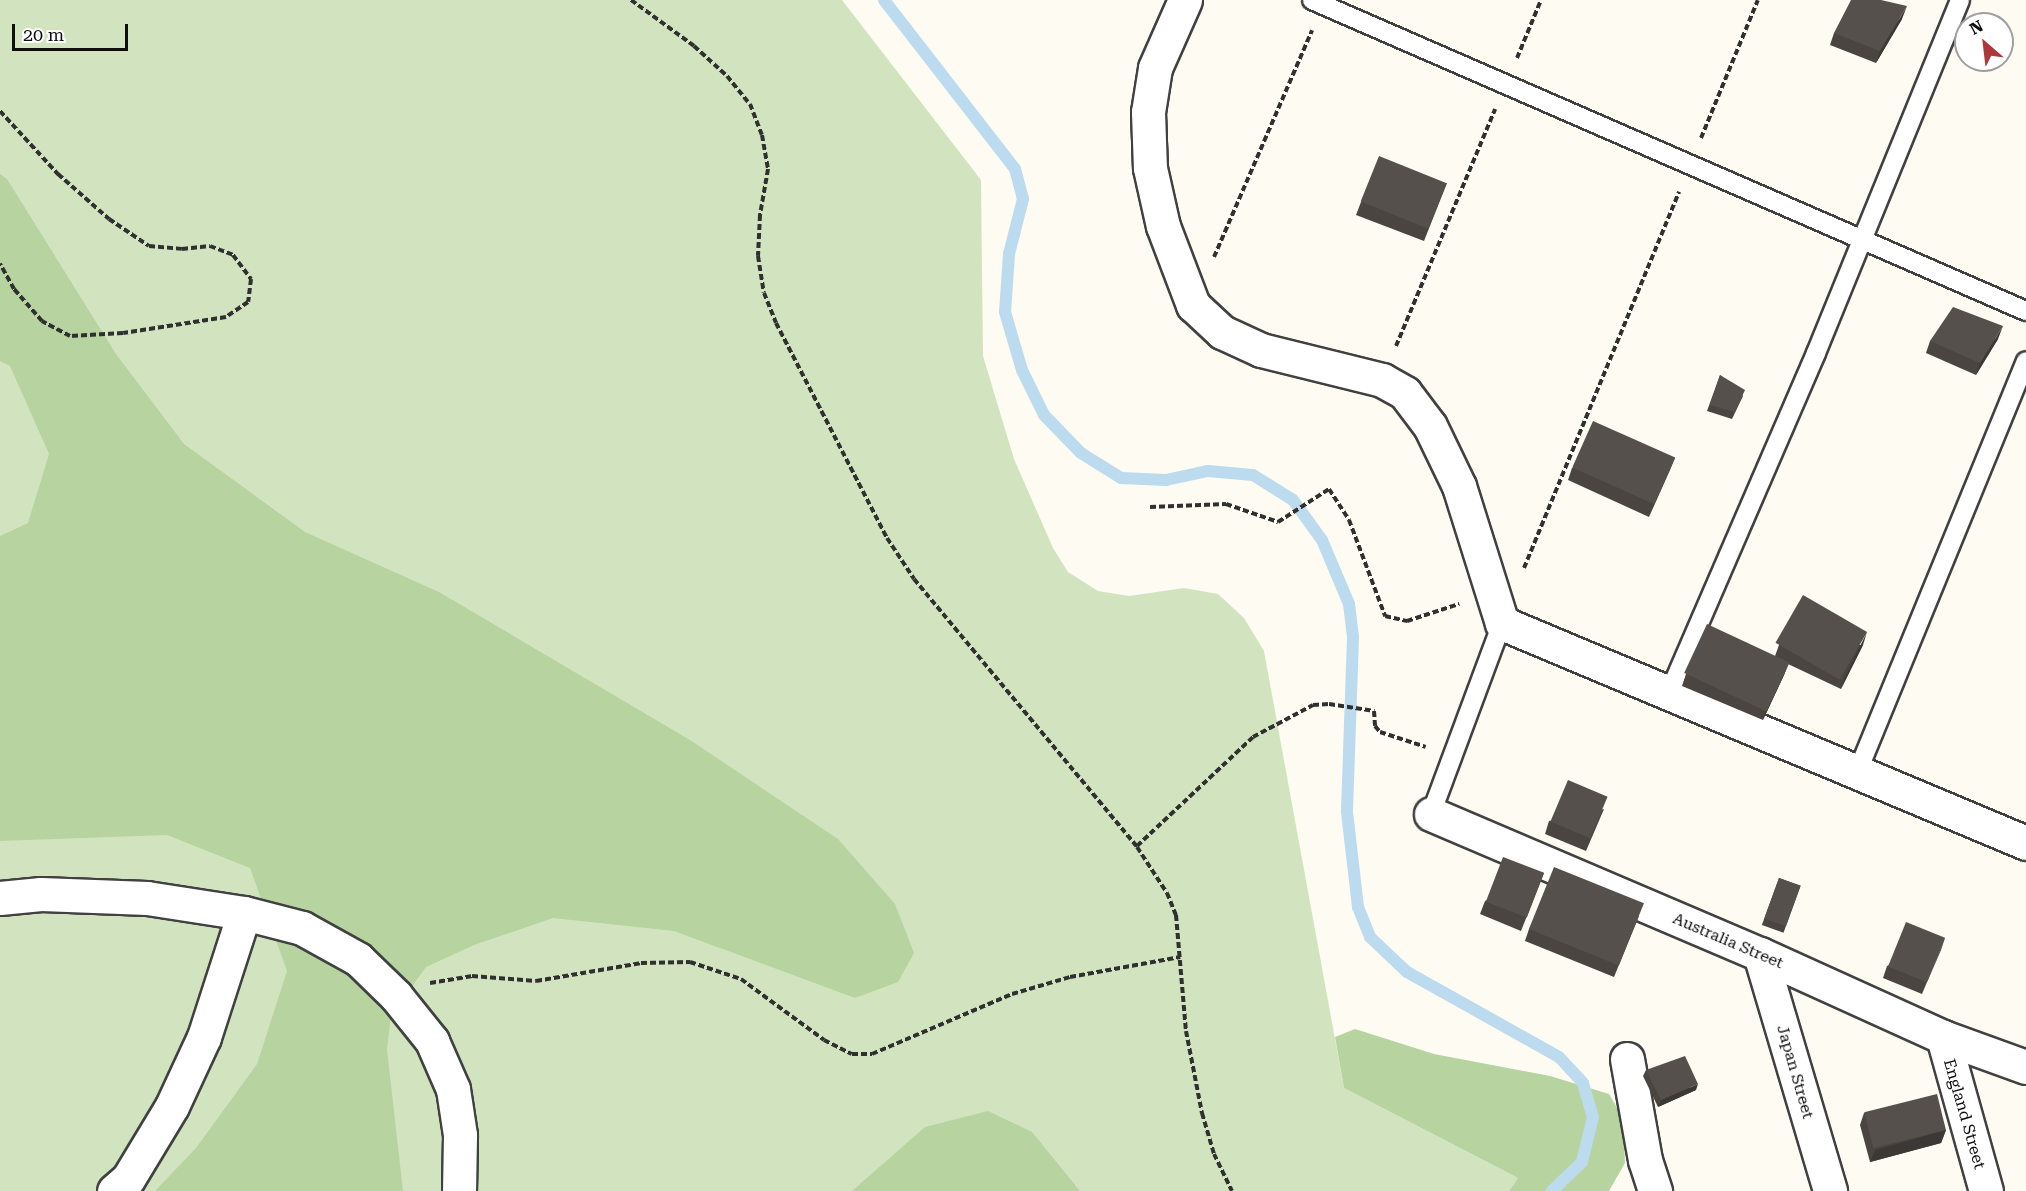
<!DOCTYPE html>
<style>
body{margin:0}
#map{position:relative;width:2026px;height:1191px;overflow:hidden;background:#fdfbf2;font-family:"Roboto Serif",serif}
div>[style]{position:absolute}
.green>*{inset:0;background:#d2e4bf}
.forest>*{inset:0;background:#b7d3a0}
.stream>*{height:12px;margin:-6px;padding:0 6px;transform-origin:6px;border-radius:6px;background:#bcdbef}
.path>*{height:4px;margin-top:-2px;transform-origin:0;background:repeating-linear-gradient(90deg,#303030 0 6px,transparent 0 9px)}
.roads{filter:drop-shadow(2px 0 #414141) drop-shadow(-2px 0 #414141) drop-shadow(0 2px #414141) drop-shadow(0 -2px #414141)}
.lane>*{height:18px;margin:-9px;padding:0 9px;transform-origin:9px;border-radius:9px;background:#fff}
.street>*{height:33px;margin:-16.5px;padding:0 16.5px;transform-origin:16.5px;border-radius:16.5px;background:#fff}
.wall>*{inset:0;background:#4a4541;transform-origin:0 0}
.shaded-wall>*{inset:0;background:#3c3835}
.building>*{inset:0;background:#56504c;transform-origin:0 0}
span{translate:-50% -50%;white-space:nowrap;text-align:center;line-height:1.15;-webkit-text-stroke:6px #fff;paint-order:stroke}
.street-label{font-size:16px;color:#0e0e0e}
.north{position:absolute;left:1954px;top:12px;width:60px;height:60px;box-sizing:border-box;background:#fff;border:2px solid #9f9f9f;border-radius:50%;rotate:332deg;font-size:16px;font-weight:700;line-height:24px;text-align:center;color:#0e0e0e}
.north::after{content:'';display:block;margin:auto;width:21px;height:27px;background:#ae373c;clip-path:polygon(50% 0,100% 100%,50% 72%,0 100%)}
.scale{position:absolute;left:12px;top:24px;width:116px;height:27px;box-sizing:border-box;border:3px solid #0e0e0e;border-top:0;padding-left:8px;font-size:18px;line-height:21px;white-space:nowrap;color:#0e0e0e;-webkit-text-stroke:4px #fff;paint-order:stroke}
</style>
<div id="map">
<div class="green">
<div style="clip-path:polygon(0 0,842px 0,981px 180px,983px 356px,1014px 459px,1053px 548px,1068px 572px,1098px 591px,1129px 596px,1184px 588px,1218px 594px,1244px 618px,1264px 651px,1344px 1088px,1518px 1178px,1509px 1191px,0 1191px)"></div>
</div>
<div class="forest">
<div style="clip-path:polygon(0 174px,7px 179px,116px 354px,184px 444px,305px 532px,439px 592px,690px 740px,838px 839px,895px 904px,914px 953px,898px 982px,855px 998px,674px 931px,553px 918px,474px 945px,426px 967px,391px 1015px,387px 1049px,403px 1191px,155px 1191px,196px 1148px,257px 1064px,287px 971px,250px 868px,167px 835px,0 841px,0 536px,28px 523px,49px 454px,10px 366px,0 361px)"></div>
<div style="clip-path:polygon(1355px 1029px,1434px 1054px,1550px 1076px,1609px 1094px,1623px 1118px,1625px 1163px,1609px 1191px,1509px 1191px,1518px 1178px,1344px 1088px,1335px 1037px)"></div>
<div style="clip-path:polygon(988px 1111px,1032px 1132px,1080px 1191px,852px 1191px,925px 1127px)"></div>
</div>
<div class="stream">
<div style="left:884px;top:0;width:214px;rotate:52.2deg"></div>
<div style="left:1015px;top:169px;width:31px;rotate:75deg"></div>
<div style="left:1023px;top:199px;width:57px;rotate:104.3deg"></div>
<div style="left:1009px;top:254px;width:58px;rotate:93.9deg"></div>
<div style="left:1005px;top:312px;width:60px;rotate:73.7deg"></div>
<div style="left:1022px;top:370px;width:50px;rotate:63.9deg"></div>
<div style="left:1044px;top:415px;width:53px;rotate:45.8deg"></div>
<div style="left:1081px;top:453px;width:47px;rotate:32deg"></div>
<div style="left:1121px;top:478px;width:45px;rotate:2.5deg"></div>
<div style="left:1166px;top:480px;width:43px;rotate:-12.1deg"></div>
<div style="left:1208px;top:471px;width:45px;rotate:5.1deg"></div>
<div style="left:1253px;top:475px;width:47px;rotate:32deg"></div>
<div style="left:1293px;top:500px;width:49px;rotate:54.1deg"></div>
<div style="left:1322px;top:540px;width:69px;rotate:67.1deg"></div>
<div style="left:1349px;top:604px;width:34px;rotate:83deg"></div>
<div style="left:1353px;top:638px;width:174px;rotate:92deg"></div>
<div style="left:1347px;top:812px;width:96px;rotate:83.4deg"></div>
<div style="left:1358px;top:907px;width:32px;rotate:68deg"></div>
<div style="left:1370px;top:937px;width:51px;rotate:43.4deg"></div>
<div style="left:1407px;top:972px;width:174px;rotate:29.2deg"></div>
<div style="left:1559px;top:1057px;width:35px;rotate:47deg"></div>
<div style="left:1583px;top:1083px;width:35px;rotate:74deg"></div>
<div style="left:1593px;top:1117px;width:46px;rotate:103.7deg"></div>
<div style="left:1582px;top:1162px;width:42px;rotate:136deg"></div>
</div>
<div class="path">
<div style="left:631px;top:0;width:78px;rotate:36.1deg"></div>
<div style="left:694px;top:46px;width:45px;rotate:42.3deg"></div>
<div style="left:727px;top:76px;width:36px;rotate:51deg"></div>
<div style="left:750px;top:104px;width:33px;rotate:69deg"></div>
<div style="left:762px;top:135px;width:35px;rotate:80deg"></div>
<div style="left:768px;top:169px;width:47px;rotate:99.9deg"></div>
<div style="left:760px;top:215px;width:41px;rotate:92.8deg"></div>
<div style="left:758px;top:256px;width:37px;rotate:81deg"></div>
<div style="left:764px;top:293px;width:32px;rotate:68deg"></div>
<div style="left:776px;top:323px;width:242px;rotate:62.7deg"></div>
<div style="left:887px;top:538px;width:49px;rotate:56.6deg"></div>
<div style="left:914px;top:579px;width:349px;rotate:50.2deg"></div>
<div style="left:1137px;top:847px;width:55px;rotate:56.9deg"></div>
<div style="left:1167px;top:893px;width:24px;rotate:68deg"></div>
<div style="left:1176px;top:915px;width:116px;rotate:85.1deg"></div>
<div style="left:1186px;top:1031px;width:84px;rotate:79deg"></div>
<div style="left:1202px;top:1113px;width:43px;rotate:73.7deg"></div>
<div style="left:1214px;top:1154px;width:41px;rotate:64.1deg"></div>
<div style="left:1517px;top:58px;width:63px;rotate:-67.5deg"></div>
<div style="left:0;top:111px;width:86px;rotate:47.4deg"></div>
<div style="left:58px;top:174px;width:68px;rotate:41.4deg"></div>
<div style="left:109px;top:219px;width:48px;rotate:34deg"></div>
<div style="left:149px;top:246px;width:33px;rotate:5deg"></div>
<div style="left:182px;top:249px;width:28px;rotate:-6deg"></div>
<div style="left:210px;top:246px;width:25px;rotate:21deg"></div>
<div style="left:233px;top:255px;width:30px;rotate:53deg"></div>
<div style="left:251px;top:279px;width:23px;rotate:97deg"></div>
<div style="left:248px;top:302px;width:27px;rotate:146deg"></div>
<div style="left:226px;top:317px;width:104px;rotate:171.2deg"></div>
<div style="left:123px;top:333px;width:53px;rotate:176.8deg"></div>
<div style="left:70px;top:336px;width:32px;rotate:-152deg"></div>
<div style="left:42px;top:321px;width:43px;rotate:-131.2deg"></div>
<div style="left:14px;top:289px;width:29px;rotate:-119deg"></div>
<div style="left:1701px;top:138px;width:149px;rotate:-67.6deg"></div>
<div style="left:1214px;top:257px;width:247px;rotate:-66.6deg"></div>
<div style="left:1396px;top:346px;width:257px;rotate:-67.3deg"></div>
<div style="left:1150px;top:507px;width:76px;rotate:-2.3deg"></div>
<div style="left:1226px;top:504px;width:55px;rotate:19.1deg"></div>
<div style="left:1278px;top:522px;width:61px;rotate:-32.9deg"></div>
<div style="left:1329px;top:489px;width:37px;rotate:57deg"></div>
<div style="left:1349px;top:520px;width:103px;rotate:69.4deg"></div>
<div style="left:1385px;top:616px;width:23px;rotate:13deg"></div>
<div style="left:1407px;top:621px;width:55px;rotate:-18.1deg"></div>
<div style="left:1524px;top:568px;width:407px;rotate:-67.6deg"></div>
<div style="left:1137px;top:846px;width:159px;rotate:-43.2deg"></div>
<div style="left:1253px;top:737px;width:68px;rotate:-28.1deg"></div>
<div style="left:1313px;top:705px;width:16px;rotate:-4deg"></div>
<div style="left:1329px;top:704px;width:46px;rotate:8.8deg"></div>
<div style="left:1374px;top:711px;width:15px;rotate:86deg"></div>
<div style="left:1375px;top:726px;width:8px;rotate:50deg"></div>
<div style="left:1380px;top:732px;width:48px;rotate:18.1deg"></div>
<div style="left:430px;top:983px;width:43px;rotate:-9.5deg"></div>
<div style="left:472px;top:976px;width:64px;rotate:4.5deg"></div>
<div style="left:536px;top:981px;width:107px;rotate:-9.7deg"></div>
<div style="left:641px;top:963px;width:49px;rotate:-1.2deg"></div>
<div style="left:690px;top:962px;width:54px;rotate:18.4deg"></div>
<div style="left:741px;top:979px;width:103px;rotate:36.3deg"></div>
<div style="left:824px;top:1040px;width:31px;rotate:27deg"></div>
<div style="left:852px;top:1054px;width:20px"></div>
<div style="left:872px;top:1054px;width:152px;rotate:-23.2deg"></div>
<div style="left:1012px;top:994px;width:60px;rotate:-16.3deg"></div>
<div style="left:1070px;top:977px;width:112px;rotate:-10.3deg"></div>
</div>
<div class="roads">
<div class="lane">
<div style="left:1312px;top:0;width:779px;rotate:23.54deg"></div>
<div style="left:1669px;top:693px;width:370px;rotate:-66.6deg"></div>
<div style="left:1816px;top:353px;width:381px;rotate:-67.8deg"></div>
<div style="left:1857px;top:773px;width:445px;rotate:-67.7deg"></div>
<div style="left:1431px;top:814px;width:204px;rotate:-69.6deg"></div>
</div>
<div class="street">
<div style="left:1185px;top:0;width:74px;rotate:113.8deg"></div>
<div style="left:1155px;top:68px;width:45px;rotate:99deg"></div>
<div style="left:1148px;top:112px;width:56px;rotate:88deg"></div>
<div style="left:1150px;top:168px;width:59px;rotate:77.4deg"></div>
<div style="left:1163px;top:226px;width:85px;rotate:69.2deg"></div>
<div style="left:1193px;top:305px;width:40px;rotate:43deg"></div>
<div style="left:1222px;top:332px;width:43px;rotate:24.8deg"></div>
<div style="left:1261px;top:350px;width:125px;rotate:13.9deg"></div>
<div style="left:1382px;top:380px;width:26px;rotate:29deg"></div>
<div style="left:1405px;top:393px;width:41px;rotate:52.9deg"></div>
<div style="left:1430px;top:426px;width:67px;rotate:64.2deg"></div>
<div style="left:1459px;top:486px;width:144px;rotate:72.6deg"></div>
<div style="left:1502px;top:623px;width:568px;rotate:22.77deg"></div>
<div style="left:1431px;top:814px;width:358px;rotate:23.1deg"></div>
<div style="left:1760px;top:954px;width:201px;rotate:24.4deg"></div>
<div style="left:1943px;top:1037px;width:88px;rotate:19.9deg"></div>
<div style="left:0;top:898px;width:41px;rotate:-5.6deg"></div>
<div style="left:41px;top:894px;width:106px;rotate:2.2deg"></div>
<div style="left:147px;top:898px;width:98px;rotate:8.8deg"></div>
<div style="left:244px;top:913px;width:60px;rotate:14.5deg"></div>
<div style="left:302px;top:928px;width:64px;rotate:29deg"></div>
<div style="left:358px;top:959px;width:53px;rotate:44.2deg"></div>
<div style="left:396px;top:996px;width:58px;rotate:51.3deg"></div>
<div style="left:432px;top:1041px;width:52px;rotate:66.4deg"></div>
<div style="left:453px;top:1089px;width:47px;rotate:81.3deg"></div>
<div style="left:460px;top:1135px;width:56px;rotate:91deg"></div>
<div style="left:1760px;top:954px;width:247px;rotate:73.5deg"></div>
<div style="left:1943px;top:1037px;width:160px;rotate:74.4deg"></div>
<div style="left:1627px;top:1059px;width:103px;rotate:79.9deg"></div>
<div style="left:1645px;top:1160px;width:33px;rotate:72deg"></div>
<div style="left:114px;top:1191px;width:18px;rotate:-41deg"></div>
<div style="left:128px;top:1179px;width:85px;rotate:-58.9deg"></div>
<div style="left:172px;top:1106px;width:76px;rotate:-65.1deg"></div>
<div style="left:204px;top:1037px;width:130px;rotate:-72.1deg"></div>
</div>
</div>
<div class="wall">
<div style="clip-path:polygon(1902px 19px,1876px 63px,1830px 45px,1834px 33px)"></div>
<div style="clip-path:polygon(1447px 183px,1424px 241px,1356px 215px,1361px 202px)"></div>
<div style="clip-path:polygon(1998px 339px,1976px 375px,1926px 353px,1930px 341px)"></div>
<div style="clip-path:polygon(1720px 375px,1743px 396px,1732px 419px,1707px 411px)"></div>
<div style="clip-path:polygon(1675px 458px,1670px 470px,1649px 517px,1568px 480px,1572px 468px)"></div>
<div style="clip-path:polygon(1779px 645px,1863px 645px,1841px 689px,1788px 664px,1784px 675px,1763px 720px,1682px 686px,1686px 674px,1775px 656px)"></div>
<div style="clip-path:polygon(1604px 809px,1586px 851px,1545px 834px,1549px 821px)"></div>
<div style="clip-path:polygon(1544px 873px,1521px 931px,1480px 914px,1485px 901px)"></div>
<div style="left:1779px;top:878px;width:23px;height:50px;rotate:20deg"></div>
<div style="clip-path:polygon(1639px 916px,1614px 977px,1525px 941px,1529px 929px)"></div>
<div style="clip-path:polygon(1945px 938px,1922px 994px,1883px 978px,1887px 966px)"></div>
<div style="clip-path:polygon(1646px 1070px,1696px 1090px,1658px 1107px,1643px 1076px)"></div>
<div style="clip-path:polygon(1864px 1113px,1946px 1130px,1941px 1143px,1870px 1162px,1860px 1125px)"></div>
</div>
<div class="shaded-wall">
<div style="clip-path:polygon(1907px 6px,1902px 19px,1876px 63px,1880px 51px)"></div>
<div style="clip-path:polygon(2003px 326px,1998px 339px,1976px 375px,1980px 363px)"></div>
<div style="clip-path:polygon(1867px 632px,1863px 645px,1841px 689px,1845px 677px)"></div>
<div style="clip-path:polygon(1789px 663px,1784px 675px,1763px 720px,1767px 708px)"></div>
<div style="clip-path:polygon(1945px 938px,1941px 950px,1922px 994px,1927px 982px)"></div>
<div style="clip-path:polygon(1698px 1084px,1696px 1090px,1658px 1107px,1661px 1100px)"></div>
<div style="clip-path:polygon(1946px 1130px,1941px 1143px,1870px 1162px,1875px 1150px)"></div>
</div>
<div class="building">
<div style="clip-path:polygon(1851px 0,1881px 0,1907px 6px,1880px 51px,1834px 33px)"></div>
<div style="left:1379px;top:156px;width:73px;height:49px;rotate:22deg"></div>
<div style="clip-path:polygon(1953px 307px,2003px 326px,1980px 363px,1930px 341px)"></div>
<div style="clip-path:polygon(1720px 375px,1745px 390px,1735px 412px,1710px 405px)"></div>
<div style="left:1593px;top:421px;width:90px;height:51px;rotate:24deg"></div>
<div style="left:1803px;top:595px;width:74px;height:55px;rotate:30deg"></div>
<div style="left:1707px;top:624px;width:91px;height:54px;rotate:25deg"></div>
<div style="left:1568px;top:780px;width:43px;height:45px;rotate:23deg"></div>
<div style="left:1503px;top:857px;width:44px;height:48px;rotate:21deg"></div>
<div style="left:1554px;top:867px;width:97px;height:67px;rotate:22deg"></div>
<div style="left:1779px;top:878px;width:23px;height:43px;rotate:20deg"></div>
<div style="left:1906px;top:922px;width:42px;height:48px;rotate:22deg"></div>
<div style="clip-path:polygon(1685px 1056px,1698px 1084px,1661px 1100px,1646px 1070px)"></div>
<div style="left:1937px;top:1094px;width:37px;height:75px;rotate:76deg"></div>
</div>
<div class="street-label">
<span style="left:1728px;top:941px;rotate:23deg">Australia Street</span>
<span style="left:1795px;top:1072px;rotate:74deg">Japan Street</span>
<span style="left:1964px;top:1114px;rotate:74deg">England Street</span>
</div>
<div class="north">N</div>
<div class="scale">20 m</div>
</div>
